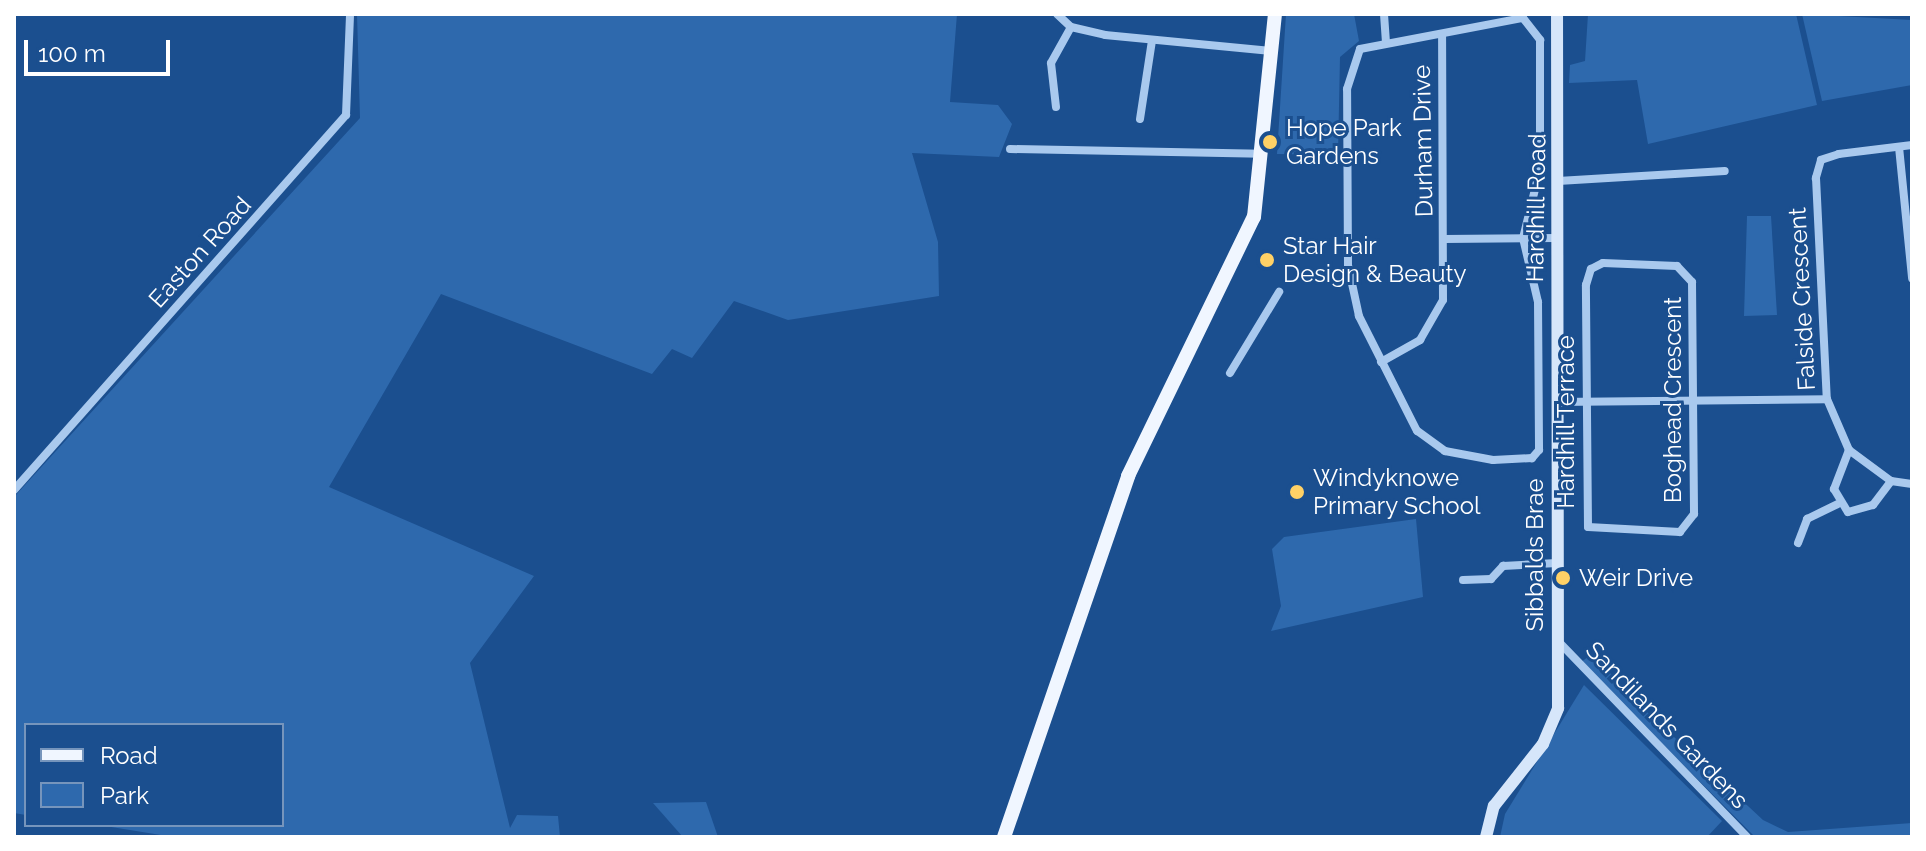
<!DOCTYPE html>
<style>
body{margin:0}
#map{position:relative;width:1926px;height:851px;overflow:hidden;background:#1b4f8f;font-family:Raleway,sans-serif}
div>[style]{position:absolute}
.green>*{inset:0;background:#2e69ad}
.street>*{height:8px;margin:-4px;padding:0 4px;transform-origin:4px;border-radius:4px;background:#a9c9ee}
.secondary>*{height:12px;margin:-6px;padding:0 6px;transform-origin:6px;border-radius:6px;background:#d6e6fa}
.primary>*{height:14px;margin:-7px;padding:0 7px;transform-origin:7px;border-radius:7px;background:#f0f6ff}
.dots>*{width:22px;height:22px;translate:-50% -50%;box-sizing:border-box;border:4px solid #1b4f8f;border-radius:50%}
span{translate:-50% -50%;white-space:nowrap;text-align:center;line-height:1.15;-webkit-text-stroke:6px #1b4f8f;paint-order:stroke}
.poi-label{font-size:24px;color:#fff}
.left{translate:0 -50%;text-align:left}
.street-label{font-size:24px;color:#fff}
.frame{position:absolute;inset:0;border:16px solid #fff;pointer-events:none}
.legend{position:absolute;left:24px;top:723px;width:260px;height:104px;box-sizing:border-box;background:#1b4f8f;border:2px solid #7695bc;margin:0;padding:10px 14px;list-style:none;font-size:24px;color:#fff}
.legend li{display:flex;align-items:center;gap:16px;height:40px}
.legend b{width:40px;border:2px solid #7695bc}
.scale{position:absolute;left:24px;top:40px;width:146px;height:36px;box-sizing:border-box;border:4px solid #fff;border-top:0;padding-left:10px;font-size:24px;line-height:28px;white-space:nowrap;color:#fff;-webkit-text-stroke:6px #1b4f8f;paint-order:stroke}
</style>
<div id="map">
<div class="green">
<div style="clip-path:polygon(357px 14px,957px 14px,950px 102px,998px 105px,1012px 124px,999px 157px,912px 153px,938px 242px,939px 296px,788px 320px,734px 301px,692px 358px,672px 349px,652px 374px,441px 294px,329px 487px,534px 576px,470px 663px,510px 828px,517px 815px,558px 816px,560px 837px,173px 837px,99px 825px,282px 825px,282px 725px,26px 725px,26px 815px,14px 813px,14px 497px,360px 118px)"></div>
<div style="clip-path:polygon(1286px 14px,1354px 14px,1359px 41px,1340px 57px,1338px 155px,1277px 154px)"></div>
<div style="clip-path:polygon(1588px 14px,1796px 14px,1817px 105px,1648px 144px,1637px 80px,1569px 83px,1570px 65px,1585px 61px)"></div>
<div style="clip-path:polygon(1802px 14px,1912px 20px,1912px 85px,1822px 101px)"></div>
<div style="clip-path:polygon(1747px 216px,1771px 216px,1777px 315px,1744px 316px)"></div>
<div style="clip-path:polygon(1416px 519px,1423px 597px,1271px 631px,1281px 606px,1272px 549px,1284px 537px)"></div>
<div style="clip-path:polygon(1598px 650px,1615px 682px,1763px 820px,1788px 832px,1912px 823px,1912px 837px,1755px 837px,1581px 662px)"></div>
<div style="clip-path:polygon(1584px 685px,1722px 821px,1707px 837px,1500px 837px,1505px 814px)"></div>
<div style="clip-path:polygon(706px 802px,718px 837px,682px 836px,653px 803px)"></div>
</div>
<div class="street">
<div style="left:1057px;top:14px;width:19px;rotate:43deg"></div>
<div style="left:1071px;top:27px;width:35px;rotate:13deg"></div>
<div style="left:1105px;top:35px;width:167px;rotate:5.5deg"></div>
<div style="left:1384px;top:14px;width:29px;rotate:86deg"></div>
<div style="left:1523px;top:18px;width:28px;rotate:52deg"></div>
<div style="left:1540px;top:40px;width:129px;rotate:90deg"></div>
<div style="left:1540px;top:169px;width:71px;rotate:103.8deg"></div>
<div style="left:1523px;top:238px;width:66px;rotate:76.8deg"></div>
<div style="left:1538px;top:302px;width:148px;rotate:89.6deg"></div>
<div style="left:1539px;top:450px;width:11px;rotate:131deg"></div>
<div style="left:1532px;top:458px;width:39px;rotate:177deg"></div>
<div style="left:1493px;top:460px;width:49px;rotate:-169.4deg"></div>
<div style="left:1445px;top:451px;width:34px;rotate:-144deg"></div>
<div style="left:1417px;top:431px;width:129px;rotate:-116.8deg"></div>
<div style="left:1359px;top:316px;width:52px;rotate:-102.2deg"></div>
<div style="left:1348px;top:265px;width:176px;rotate:-90.3deg"></div>
<div style="left:1347px;top:89px;width:42px;rotate:-72deg"></div>
<div style="left:1360px;top:49px;width:166px;rotate:-10.8deg"></div>
<div style="left:1056px;top:107px;width:44px;rotate:-96.5deg"></div>
<div style="left:1051px;top:63px;width:41px;rotate:-60.9deg"></div>
<div style="left:1140px;top:119px;width:79px;rotate:-81.3deg"></div>
<div style="left:1912px;top:145px;width:74px;rotate:173deg"></div>
<div style="left:1839px;top:154px;width:19px;rotate:162deg"></div>
<div style="left:1821px;top:160px;width:19px;rotate:106deg"></div>
<div style="left:1816px;top:178px;width:221px;rotate:87.2deg"></div>
<div style="left:1827px;top:399px;width:56px;rotate:66.7deg"></div>
<div style="left:1849px;top:450px;width:52px;rotate:36.4deg"></div>
<div style="left:1891px;top:481px;width:21px;rotate:8deg"></div>
<div style="left:1899px;top:147px;width:132px;rotate:84.3deg"></div>
<div style="left:1010px;top:149px;width:251px;rotate:1.1deg"></div>
<div style="left:1558px;top:181px;width:167px;rotate:-3.4deg"></div>
<div style="left:1444px;top:239px;width:114px;rotate:-0.5deg"></div>
<div style="left:1603px;top:263px;width:74px;rotate:2.3deg"></div>
<div style="left:1677px;top:266px;width:22px;rotate:47deg"></div>
<div style="left:1692px;top:282px;width:232px;rotate:89.5deg"></div>
<div style="left:1694px;top:514px;width:23px;rotate:128deg"></div>
<div style="left:1680px;top:532px;width:92px;rotate:-176.9deg"></div>
<div style="left:1588px;top:527px;width:242px;rotate:-90.5deg"></div>
<div style="left:1586px;top:285px;width:17px;rotate:-73deg"></div>
<div style="left:1591px;top:269px;width:13px;rotate:-27deg"></div>
<div style="left:1381px;top:362px;width:45px;rotate:-29.4deg"></div>
<div style="left:1420px;top:340px;width:46px;rotate:-60.1deg"></div>
<div style="left:1443px;top:300px;width:266px;rotate:-90.2deg"></div>
<div style="left:1230px;top:373px;width:95px;rotate:-58.8deg"></div>
<div style="left:1556px;top:402px;width:271px;rotate:-0.6deg"></div>
<div style="left:1849px;top:450px;width:42px;rotate:111deg"></div>
<div style="left:1834px;top:489px;width:27px;rotate:59deg"></div>
<div style="left:1848px;top:512px;width:26px;rotate:-16deg"></div>
<div style="left:1873px;top:505px;width:30px;rotate:-53deg"></div>
<div style="left:14px;top:490px;width:501px;rotate:-48.48deg"></div>
<div style="left:346px;top:115px;width:101px;rotate:-87.7deg"></div>
<div style="left:1798px;top:543px;width:26px;rotate:-69deg"></div>
<div style="left:1807px;top:519px;width:34px;rotate:-26deg"></div>
<div style="left:1463px;top:580px;width:28px;rotate:-2deg"></div>
<div style="left:1491px;top:579px;width:18px;rotate:-47deg"></div>
<div style="left:1503px;top:566px;width:54px;rotate:-3.2deg"></div>
<div style="left:1558px;top:641px;width:272px;rotate:46deg"></div>
</div>
<div class="secondary">
<div style="left:1486px;top:837px;width:32px;rotate:-76deg"></div>
<div style="left:1494px;top:806px;width:79px;rotate:-51.7deg"></div>
<div style="left:1543px;top:744px;width:39px;rotate:-67deg"></div>
<div style="left:1558px;top:708px;width:694px;rotate:-90.08deg"></div>
</div>
<div class="primary">
<div style="left:1004px;top:837px;width:382px;rotate:-71deg"></div>
<div style="left:1128px;top:476px;width:288px;rotate:-64.1deg"></div>
<div style="left:1254px;top:217px;width:204px;rotate:-84.1deg"></div>
</div>
<div class="dots">
<div style="left:1270px;top:142px;background:#ffd166"></div>
<div style="left:1267px;top:260px;background:#ffd166"></div>
<div style="left:1297px;top:492px;background:#ffd166"></div>
<div style="left:1563px;top:578px;background:#ffd166"></div>
</div>
<div class="poi-label">
<span class="left" style="left:1286px;top:142px">Hope Park<br>Gardens</span>
<span class="left" style="left:1283px;top:260px">Star Hair<br>Design &amp; Beauty</span>
<span class="left" style="left:1313px;top:492px">Windyknowe<br>Primary School</span>
<span class="left" style="left:1579px;top:578px">Weir Drive</span>
</div>
<div class="street-label">
<span style="left:1423px;top:141px;rotate:-91deg">Durham Drive</span>
<span style="left:1536px;top:208px;rotate:-89deg">Hardhill Road</span>
<span style="left:200px;top:252px;rotate:-48deg">Easton Road</span>
<span style="left:1802px;top:299px;rotate:-93deg">Falside Crescent</span>
<span style="left:1673px;top:400px;rotate:-90deg">Boghead Crescent</span>
<span style="left:1566px;top:422px;rotate:-90deg">Hardhill Terrace</span>
<span style="left:1535px;top:555px;rotate:-90deg">Sibbalds Brae</span>
<span style="left:1667px;top:725px;rotate:46deg">Sandilands Gardens</span>
</div>
<div class="frame"></div>
<ul class="legend">
<li><b style="height:10px;background:#f0f6ff"></b>Road</li>
<li><b style="height:22px;background:#2e69ad"></b>Park</li>
</ul>
<div class="scale">100 m</div>
</div>
